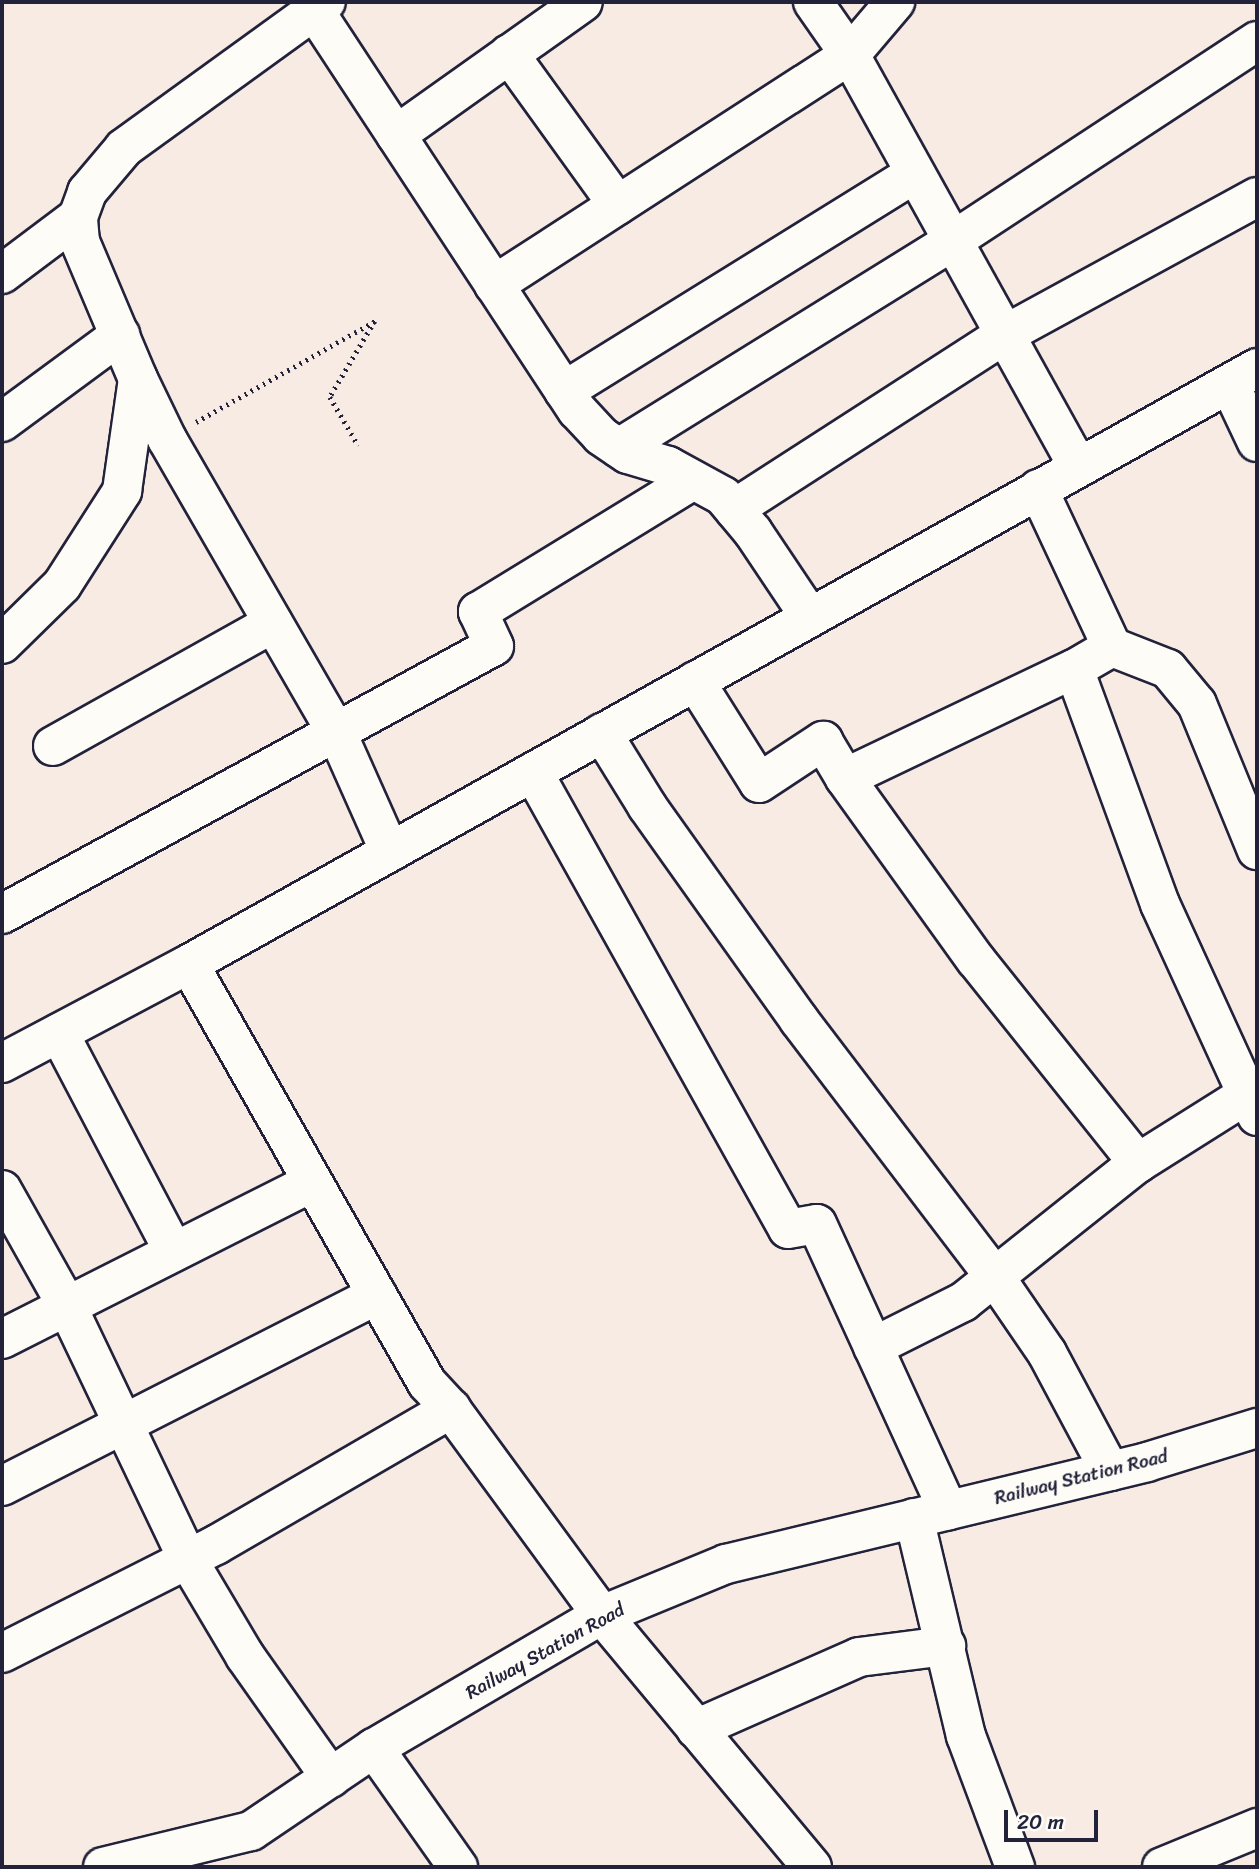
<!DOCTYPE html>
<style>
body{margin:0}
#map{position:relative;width:1259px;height:1869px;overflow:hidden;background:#f7ebe3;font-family:Sriracha,sans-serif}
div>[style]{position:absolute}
.path>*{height:4.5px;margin-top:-2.25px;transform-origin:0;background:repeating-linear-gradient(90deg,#22223b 0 2px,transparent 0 7px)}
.roads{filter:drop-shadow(2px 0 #22223b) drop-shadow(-2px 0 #22223b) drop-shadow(0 2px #22223b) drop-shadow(0 -2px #22223b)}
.minor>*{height:38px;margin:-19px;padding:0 19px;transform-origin:19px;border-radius:19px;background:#fdfcf7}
.tertiary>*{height:38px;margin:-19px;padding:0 19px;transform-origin:19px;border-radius:19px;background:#fdfcf7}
span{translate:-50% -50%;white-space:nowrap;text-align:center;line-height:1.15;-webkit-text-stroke:7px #fdfcf7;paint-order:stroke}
.street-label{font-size:19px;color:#22223b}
.frame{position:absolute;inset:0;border:4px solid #22223b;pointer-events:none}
.scale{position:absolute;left:1004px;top:1810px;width:94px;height:32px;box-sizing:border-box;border:4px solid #22223b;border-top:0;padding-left:9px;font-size:21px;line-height:24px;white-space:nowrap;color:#22223b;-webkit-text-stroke:5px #fdfcf7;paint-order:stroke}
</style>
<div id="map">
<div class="path">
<div style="left:196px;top:422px;width:206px;rotate:-29.4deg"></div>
<div style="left:375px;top:321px;width:88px;rotate:120.6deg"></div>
<div style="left:330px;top:397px;width:56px;rotate:59.7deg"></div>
</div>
<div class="roads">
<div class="minor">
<div style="left:813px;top:2px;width:65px;rotate:55.1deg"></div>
<div style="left:850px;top:55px;width:469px;rotate:61deg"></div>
<div style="left:314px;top:10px;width:479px;rotate:56.7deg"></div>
<div style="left:577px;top:410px;width:35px;rotate:47deg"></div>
<div style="left:601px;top:436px;width:32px;rotate:34deg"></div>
<div style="left:628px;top:454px;width:42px;rotate:16.7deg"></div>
<div style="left:668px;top:466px;width:63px;rotate:28.6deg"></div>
<div style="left:723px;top:496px;width:47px;rotate:50.2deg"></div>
<div style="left:753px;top:532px;width:102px;rotate:56.2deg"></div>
<div style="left:509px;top:54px;width:186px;rotate:54.2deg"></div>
<div style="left:396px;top:135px;width:229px;rotate:-35.4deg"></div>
<div style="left:2px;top:274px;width:95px;rotate:-36.9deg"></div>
<div style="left:494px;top:285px;width:424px;rotate:-32.9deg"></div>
<div style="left:850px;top:55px;width:70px;rotate:-49.7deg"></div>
<div style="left:138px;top:379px;width:67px;rotate:64.2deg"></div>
<div style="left:167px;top:439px;width:340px;rotate:60deg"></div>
<div style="left:337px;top:733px;width:130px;rotate:66deg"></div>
<div style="left:1230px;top:385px;width:63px;rotate:64.7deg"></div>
<div style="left:564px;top:391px;width:412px;rotate:-31.8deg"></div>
<div style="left:2px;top:422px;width:147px;rotate:-36.4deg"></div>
<div style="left:619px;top:448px;width:391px;rotate:-31.8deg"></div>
<div style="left:951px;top:242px;width:366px;rotate:-33.3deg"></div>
<div style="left:1038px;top:489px;width:174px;rotate:64.9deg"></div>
<div style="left:1112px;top:647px;width:44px;rotate:149.9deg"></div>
<div style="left:1074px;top:669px;width:250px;rotate:69.9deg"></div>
<div style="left:1160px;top:904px;width:233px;rotate:65.4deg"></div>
<div style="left:734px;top:509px;width:321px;rotate:-32.8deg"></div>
<div style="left:1004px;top:335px;width:288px;rotate:-28.6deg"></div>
<div style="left:1112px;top:647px;width:60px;rotate:21.4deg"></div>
<div style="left:1168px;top:669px;width:45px;rotate:50.4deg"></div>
<div style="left:1197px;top:704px;width:158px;rotate:67.7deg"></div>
<div style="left:695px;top:681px;width:120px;rotate:57.9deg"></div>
<div style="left:759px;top:783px;width:77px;rotate:-33.3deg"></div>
<div style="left:823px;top:741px;width:43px;rotate:59.3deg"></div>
<div style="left:845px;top:778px;width:254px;rotate:-25.5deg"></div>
<div style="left:602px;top:733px;width:86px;rotate:58.3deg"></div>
<div style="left:647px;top:806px;width:262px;rotate:54.6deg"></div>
<div style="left:799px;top:1020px;width:323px;rotate:52.7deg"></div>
<div style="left:995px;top:1277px;width:92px;rotate:55.6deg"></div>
<div style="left:1047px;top:1353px;width:134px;rotate:61.9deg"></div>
<div style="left:53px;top:746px;width:252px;rotate:-29.2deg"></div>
<div style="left:533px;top:772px;width:523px;rotate:60.84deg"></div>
<div style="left:788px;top:1229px;width:29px;rotate:-10deg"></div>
<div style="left:817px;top:1224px;width:315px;rotate:65.4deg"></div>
<div style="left:845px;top:778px;width:224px;rotate:54.3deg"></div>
<div style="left:976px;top:960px;width:260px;rotate:51.4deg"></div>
<div style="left:2px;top:914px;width:560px;rotate:-28.58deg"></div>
<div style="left:494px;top:646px;width:38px;rotate:-115deg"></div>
<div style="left:478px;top:612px;width:252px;rotate:-31.5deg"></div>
<div style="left:189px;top:964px;width:482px;rotate:60.4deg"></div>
<div style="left:427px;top:1383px;width:35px;rotate:47deg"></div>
<div style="left:451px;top:1409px;width:255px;rotate:53.8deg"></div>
<div style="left:602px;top:1615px;width:328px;rotate:50.2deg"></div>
<div style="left:59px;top:1033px;width:247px;rotate:62.3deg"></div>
<div style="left:2px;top:1063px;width:212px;rotate:-27.9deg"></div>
<div style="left:189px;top:964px;width:1223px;rotate:-29.16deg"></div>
<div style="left:2px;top:1190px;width:133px;rotate:60.7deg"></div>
<div style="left:67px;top:1306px;width:281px;rotate:64.5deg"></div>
<div style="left:188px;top:1560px;width:112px;rotate:59.3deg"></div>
<div style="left:245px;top:1656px;width:149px;rotate:54.8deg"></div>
<div style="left:2px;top:1339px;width:348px;rotate:-26.8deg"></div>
<div style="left:873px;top:1347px;width:101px;rotate:-26.6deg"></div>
<div style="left:963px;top:1302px;width:223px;rotate:-38.5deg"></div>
<div style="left:1138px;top:1163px;width:141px;rotate:-32.2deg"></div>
<div style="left:2px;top:1486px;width:421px;rotate:-27deg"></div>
<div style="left:914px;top:1518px;width:224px;rotate:76.6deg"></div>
<div style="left:966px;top:1736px;width:140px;rotate:69.5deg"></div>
<div style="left:2px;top:1653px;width:240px;rotate:-26.8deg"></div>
<div style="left:216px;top:1545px;width:272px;rotate:-30.1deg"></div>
<div style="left:696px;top:1729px;width:178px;rotate:-23.8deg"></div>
<div style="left:859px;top:1657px;width:88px;rotate:-7.2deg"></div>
<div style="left:374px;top:1748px;width:146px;rotate:54.8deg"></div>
<div style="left:1162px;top:1867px;width:103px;rotate:-22.3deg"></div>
</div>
<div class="tertiary">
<div style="left:2px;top:644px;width:84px;rotate:-44.5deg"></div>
<div style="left:62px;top:585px;width:112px;rotate:-57.4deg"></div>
<div style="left:122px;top:491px;width:113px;rotate:-81.9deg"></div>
<div style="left:138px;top:379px;width:149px;rotate:-112.9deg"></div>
<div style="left:80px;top:242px;width:25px;rotate:-95deg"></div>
<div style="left:78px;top:217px;width:27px;rotate:-70deg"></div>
<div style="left:87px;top:192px;width:57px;rotate:-49.9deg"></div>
<div style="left:124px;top:148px;width:249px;rotate:-35.9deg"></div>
<div style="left:103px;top:1867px;width:152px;rotate:-13.7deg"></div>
<div style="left:251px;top:1831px;width:148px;rotate:-34deg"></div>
<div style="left:374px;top:1748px;width:264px;rotate:-30.3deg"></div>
<div style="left:602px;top:1615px;width:134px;rotate:-22.4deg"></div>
<div style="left:726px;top:1564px;width:433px;rotate:-13.6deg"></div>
<div style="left:1147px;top:1462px;width:115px;rotate:-17.2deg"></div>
</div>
</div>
<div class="street-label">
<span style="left:1081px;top:1477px;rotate:-14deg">Railway Station Road</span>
<span style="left:545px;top:1651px;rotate:-29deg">Railway Station Road</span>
</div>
<div class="frame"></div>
<div class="scale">20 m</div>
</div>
